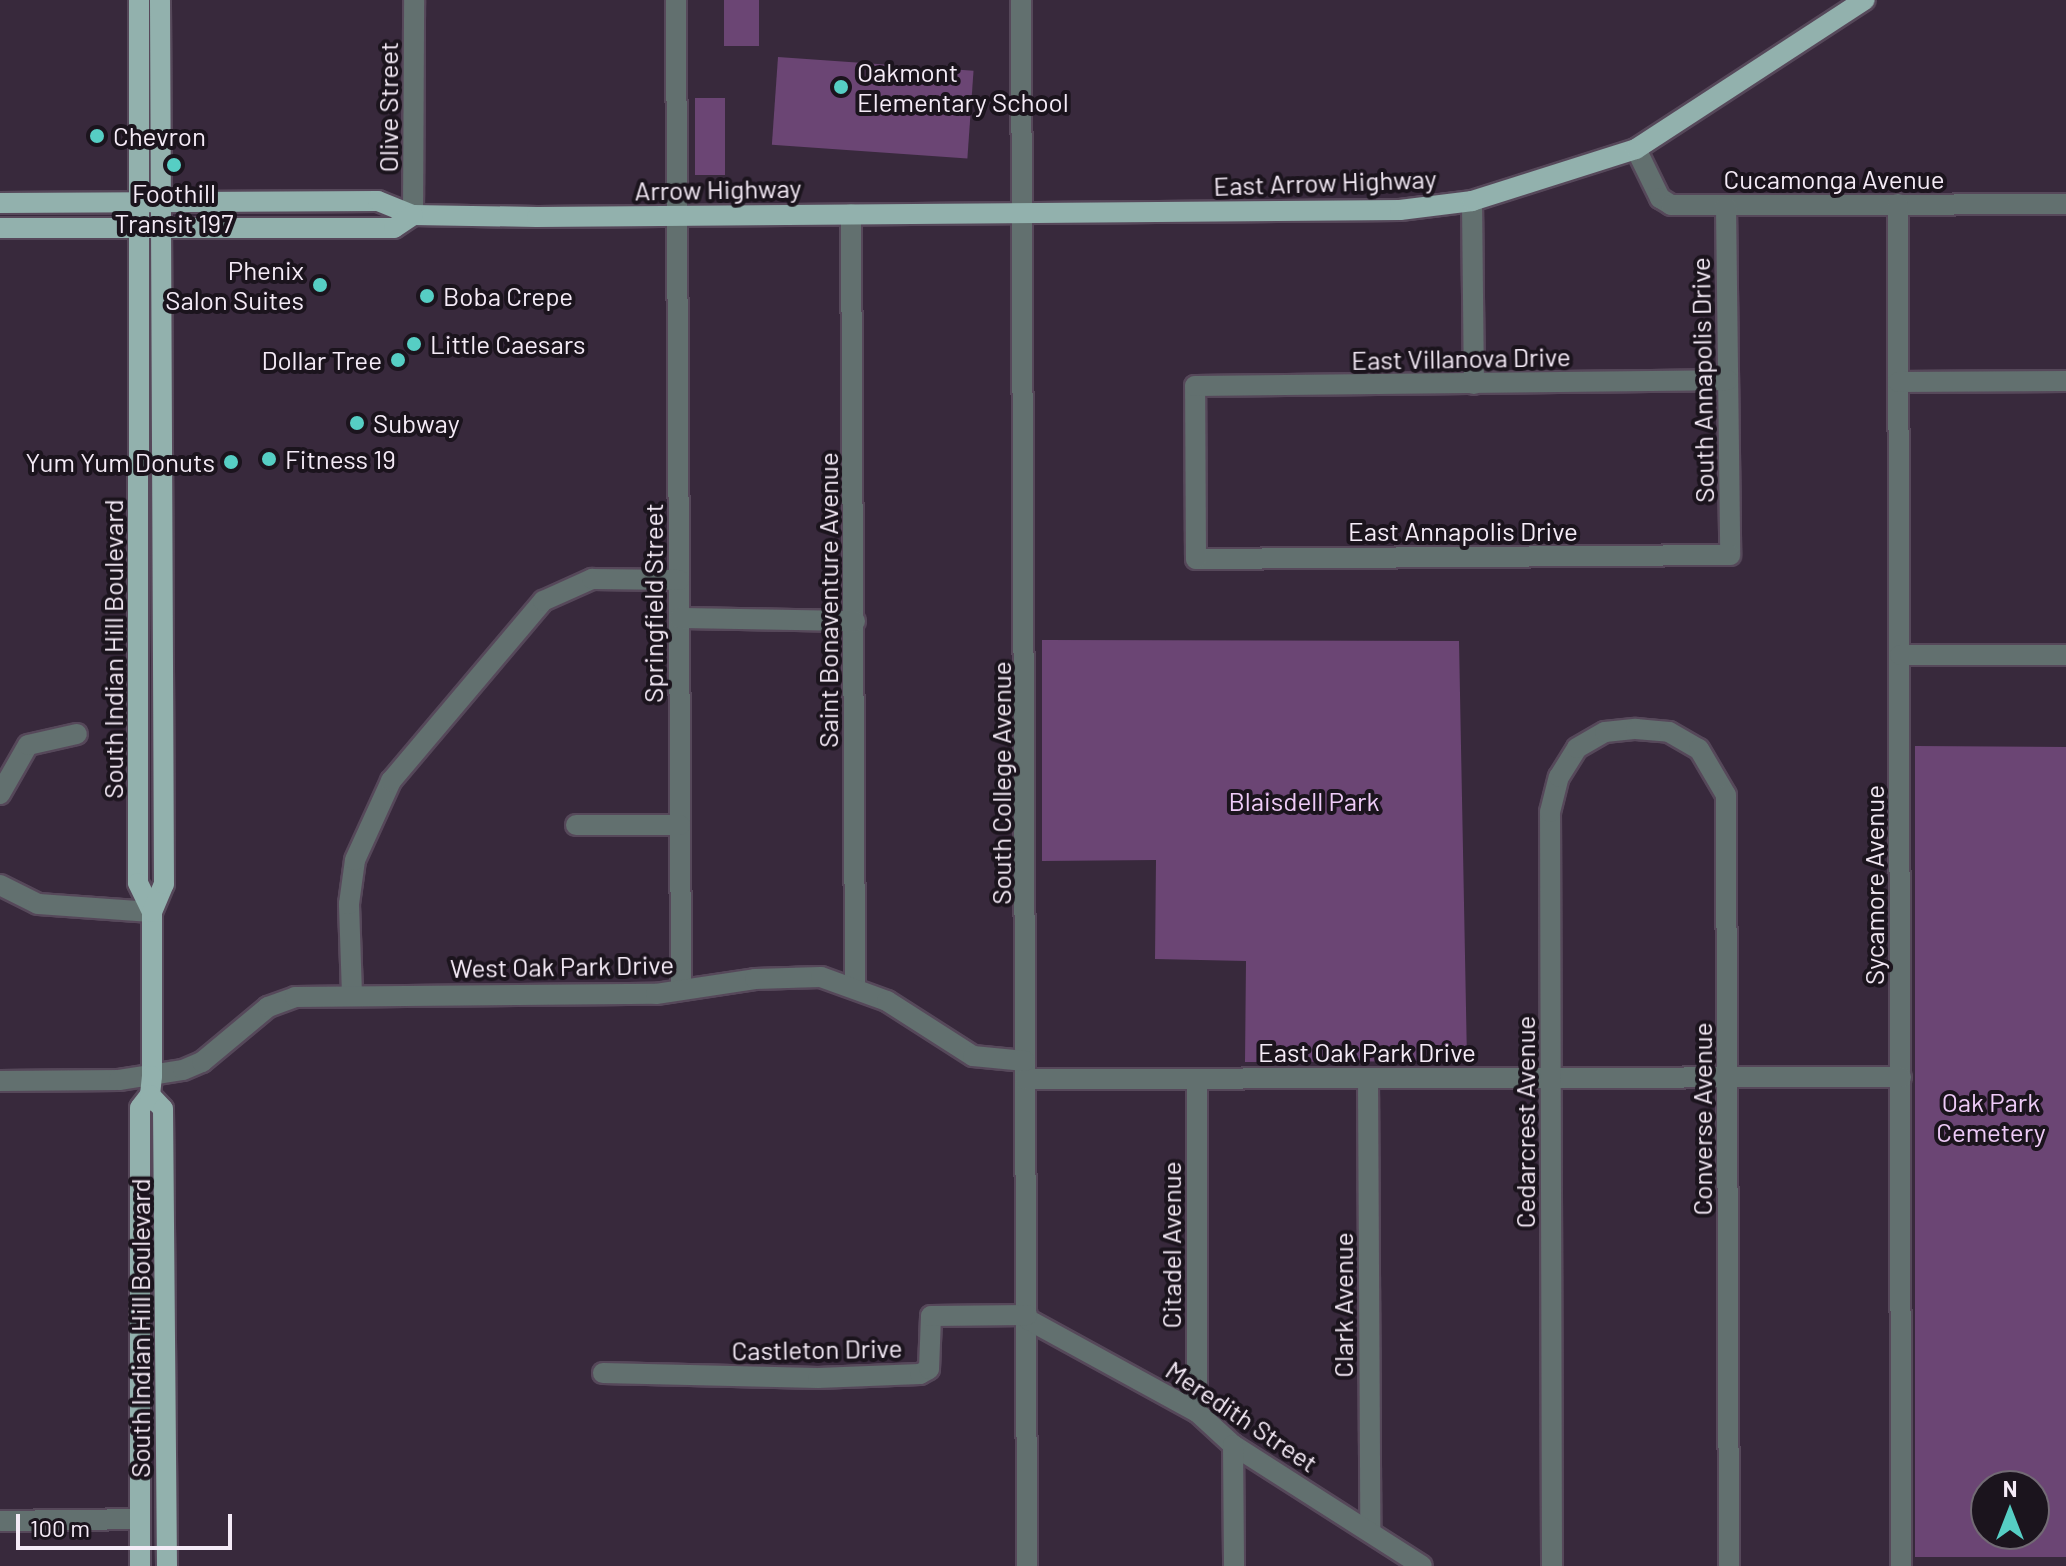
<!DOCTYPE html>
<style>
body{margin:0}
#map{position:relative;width:2066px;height:1566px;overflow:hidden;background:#38293c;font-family:Barlow,sans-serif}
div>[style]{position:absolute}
.green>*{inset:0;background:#6b4574;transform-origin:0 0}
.roads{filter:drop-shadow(2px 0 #56485a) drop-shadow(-2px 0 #56485a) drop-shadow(0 2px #56485a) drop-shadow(0 -2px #56485a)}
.minor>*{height:20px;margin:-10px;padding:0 10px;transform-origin:10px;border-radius:10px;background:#62706f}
.major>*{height:20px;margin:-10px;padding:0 10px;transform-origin:10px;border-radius:10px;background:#92b1ad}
.dots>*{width:22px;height:22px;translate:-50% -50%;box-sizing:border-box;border:4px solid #1b141d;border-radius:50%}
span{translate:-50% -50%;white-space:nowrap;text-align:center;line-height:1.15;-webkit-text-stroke:8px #1b141d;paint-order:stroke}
.poi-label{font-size:26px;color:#f5ebf7}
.left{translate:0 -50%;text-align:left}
.right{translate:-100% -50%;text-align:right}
.street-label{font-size:26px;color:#f5ebf7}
.park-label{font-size:26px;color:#efcbf8}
.north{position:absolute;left:1970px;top:1470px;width:80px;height:80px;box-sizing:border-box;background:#1b141d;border:2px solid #726a74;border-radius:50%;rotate:0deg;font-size:22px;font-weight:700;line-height:32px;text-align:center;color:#f5ebf7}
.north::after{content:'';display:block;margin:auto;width:28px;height:36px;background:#56cec4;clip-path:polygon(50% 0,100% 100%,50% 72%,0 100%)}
.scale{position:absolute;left:16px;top:1514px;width:216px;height:36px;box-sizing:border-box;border:4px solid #f5ebf7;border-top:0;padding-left:10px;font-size:24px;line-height:28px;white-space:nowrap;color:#f5ebf7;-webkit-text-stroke:6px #1b141d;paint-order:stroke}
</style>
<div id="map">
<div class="green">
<div style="left:724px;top:0;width:35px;height:46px"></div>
<div style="left:778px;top:57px;width:196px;height:88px;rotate:4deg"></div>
<div style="left:695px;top:98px;width:30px;height:77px"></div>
<div style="clip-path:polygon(1042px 640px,1459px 641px,1467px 1061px,1245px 1062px,1246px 961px,1155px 959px,1156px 860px,1042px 861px)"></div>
<div style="clip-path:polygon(evenodd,1915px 746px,2066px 747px,2066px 1557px,1915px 1557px,1915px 746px,1986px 1486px,2034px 1486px,2034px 1534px,1986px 1534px,1986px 1486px)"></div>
</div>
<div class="roads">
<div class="minor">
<div style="left:676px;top:0;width:990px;rotate:89.71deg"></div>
<div style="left:1021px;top:0;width:1566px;rotate:89.78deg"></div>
<div style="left:1636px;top:149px;width:55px;rotate:63.9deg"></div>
<div style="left:1660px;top:198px;width:13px;rotate:32deg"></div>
<div style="left:1671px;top:205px;width:395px;rotate:-0.1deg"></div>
<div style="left:1472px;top:201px;width:183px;rotate:89.4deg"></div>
<div style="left:1898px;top:204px;width:1362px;rotate:89.87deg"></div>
<div style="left:1726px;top:206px;width:349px;rotate:89.3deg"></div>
<div style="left:1730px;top:555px;width:534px;rotate:179.57deg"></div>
<div style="left:1196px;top:559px;width:173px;rotate:-90.3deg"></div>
<div style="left:1195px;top:386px;width:533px;rotate:-0.64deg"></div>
<div style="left:851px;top:214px;width:772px;rotate:89.7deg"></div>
<div style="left:413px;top:215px;width:215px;rotate:-89.7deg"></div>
<div style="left:1898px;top:382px;width:168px;rotate:-0.3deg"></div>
<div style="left:679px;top:618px;width:176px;rotate:1deg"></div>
<div style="left:1900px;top:655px;width:166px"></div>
<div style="left:0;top:794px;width:56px;rotate:-60.3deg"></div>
<div style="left:28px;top:745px;width:50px;rotate:-12.7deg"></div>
<div style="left:576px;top:825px;width:104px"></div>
<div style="left:0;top:885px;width:42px;rotate:26.6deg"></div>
<div style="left:38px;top:904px;width:114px;rotate:4deg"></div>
<div style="left:352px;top:995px;width:91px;rotate:-91.9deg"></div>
<div style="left:349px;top:904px;width:44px;rotate:-82.2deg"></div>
<div style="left:355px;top:860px;width:87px;rotate:-65.5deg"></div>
<div style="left:391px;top:781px;width:236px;rotate:-49.8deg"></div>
<div style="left:543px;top:601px;width:54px;rotate:-24.2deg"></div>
<div style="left:592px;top:579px;width:87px;rotate:0.7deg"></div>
<div style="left:1368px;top:1078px;width:453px;rotate:89.7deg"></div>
<div style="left:1025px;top:1079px;width:876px;rotate:-0.13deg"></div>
<div style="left:0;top:1081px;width:119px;rotate:-0.5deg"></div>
<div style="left:119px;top:1080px;width:65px;rotate:-8.9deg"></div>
<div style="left:183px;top:1070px;width:21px;rotate:-23deg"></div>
<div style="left:202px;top:1062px;width:86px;rotate:-39.8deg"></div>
<div style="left:268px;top:1007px;width:29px;rotate:-20deg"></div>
<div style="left:295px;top:997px;width:361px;rotate:-0.5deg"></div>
<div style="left:656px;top:994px;width:100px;rotate:-8.6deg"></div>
<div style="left:755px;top:979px;width:66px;rotate:-1.7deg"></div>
<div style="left:821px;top:977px;width:70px;rotate:20deg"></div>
<div style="left:887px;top:1001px;width:102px;rotate:32.6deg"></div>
<div style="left:973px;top:1056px;width:52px;rotate:5.5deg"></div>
<div style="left:1027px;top:1319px;width:194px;rotate:28.7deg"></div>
<div style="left:1197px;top:1412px;width:49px;rotate:42.5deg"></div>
<div style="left:1233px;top:1445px;width:224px;rotate:32.6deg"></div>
<div style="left:603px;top:1373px;width:215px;rotate:1.3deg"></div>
<div style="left:818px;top:1378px;width:102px;rotate:-2.2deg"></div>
<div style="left:920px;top:1374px;width:10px;rotate:-29deg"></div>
<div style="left:929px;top:1369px;width:53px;rotate:-87.8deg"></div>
<div style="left:931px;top:1316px;width:96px;rotate:-0.6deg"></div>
<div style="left:1197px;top:1412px;width:333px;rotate:-90deg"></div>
<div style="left:1233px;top:1445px;width:121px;rotate:89.5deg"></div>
<div style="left:0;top:1521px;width:140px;rotate:-0.8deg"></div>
<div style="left:1552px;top:1566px;width:754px;rotate:-90.15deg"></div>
<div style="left:1550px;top:812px;width:36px;rotate:-76deg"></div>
<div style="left:1559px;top:777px;width:34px;rotate:-58deg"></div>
<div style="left:1577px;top:748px;width:32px;rotate:-30deg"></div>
<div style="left:1605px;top:732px;width:31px;rotate:-6deg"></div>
<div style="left:1636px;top:729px;width:33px;rotate:5deg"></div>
<div style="left:1669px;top:732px;width:34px;rotate:30deg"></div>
<div style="left:1699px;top:749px;width:53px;rotate:59.6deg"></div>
<div style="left:1726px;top:795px;width:771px;rotate:89.78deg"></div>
</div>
<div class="major">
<div style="left:139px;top:0;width:883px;rotate:90.06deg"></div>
<div style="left:138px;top:883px;width:32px;rotate:64deg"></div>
<div style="left:152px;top:912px;width:164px;rotate:90deg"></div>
<div style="left:152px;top:1076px;width:19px;rotate:96deg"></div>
<div style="left:150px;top:1095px;width:16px;rotate:128deg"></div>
<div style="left:140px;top:1108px;width:458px;rotate:90deg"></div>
<div style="left:0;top:203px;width:378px;rotate:-0.3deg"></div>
<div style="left:378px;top:201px;width:38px;rotate:22deg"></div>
<div style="left:413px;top:215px;width:124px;rotate:0.9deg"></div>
<div style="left:537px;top:217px;width:863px;rotate:-0.46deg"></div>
<div style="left:1400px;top:210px;width:73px;rotate:-7.1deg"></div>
<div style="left:1472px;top:201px;width:172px;rotate:-17.6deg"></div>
<div style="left:1636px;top:149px;width:273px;rotate:-33.1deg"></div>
<div style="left:0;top:228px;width:394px"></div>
<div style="left:394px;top:228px;width:23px;rotate:-34deg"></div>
<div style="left:152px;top:912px;width:30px;rotate:-67deg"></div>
<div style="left:164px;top:884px;width:884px;rotate:-90.26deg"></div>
<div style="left:150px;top:1095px;width:19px;rotate:47deg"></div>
<div style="left:163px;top:1109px;width:457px;rotate:89.5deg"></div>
</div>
</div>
<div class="dots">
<div style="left:841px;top:87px;background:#56cec4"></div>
<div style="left:97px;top:136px;background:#56cec4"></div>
<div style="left:174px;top:165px;background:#56cec4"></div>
<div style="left:320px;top:285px;background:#56cec4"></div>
<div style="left:427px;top:296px;background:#56cec4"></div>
<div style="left:414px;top:344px;background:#56cec4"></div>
<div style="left:398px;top:360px;background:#56cec4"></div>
<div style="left:357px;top:423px;background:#56cec4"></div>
<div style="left:269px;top:459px;background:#56cec4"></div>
<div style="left:231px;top:462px;background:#56cec4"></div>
</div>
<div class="poi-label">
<span class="left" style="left:857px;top:87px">Oakmont<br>Elementary School</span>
<span class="left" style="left:113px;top:136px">Chevron</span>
<span style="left:174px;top:208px">Foothill<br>Transit 197</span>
<span class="right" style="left:304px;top:285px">Phenix<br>Salon Suites</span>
<span class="left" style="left:443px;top:296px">Boba Crepe</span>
<span class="left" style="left:430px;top:344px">Little Caesars</span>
<span class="right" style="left:382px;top:360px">Dollar Tree</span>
<span class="left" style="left:373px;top:423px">Subway</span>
<span class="left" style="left:285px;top:459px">Fitness 19</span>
<span class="right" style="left:215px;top:462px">Yum Yum Donuts</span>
</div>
<div class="street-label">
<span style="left:388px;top:107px;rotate:-90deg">Olive Street</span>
<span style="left:1834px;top:179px">Cucamonga Avenue</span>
<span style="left:1325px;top:182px;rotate:-2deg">East Arrow Highway</span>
<span style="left:718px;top:189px;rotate:-1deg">Arrow Highway</span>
<span style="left:1461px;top:358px;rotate:-1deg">East Villanova Drive</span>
<span style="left:1702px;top:380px;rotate:-91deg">South Annapolis Drive</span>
<span style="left:1463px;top:531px">East Annapolis Drive</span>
<span style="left:828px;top:600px;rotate:-90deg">Saint Bonaventure Avenue</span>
<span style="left:653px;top:603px;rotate:-90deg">Springfield Street</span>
<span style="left:113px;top:649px;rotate:-90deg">South Indian Hill Boulevard</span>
<span style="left:1001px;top:783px;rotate:-90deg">South College Avenue</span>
<span style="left:1874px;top:885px;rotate:-90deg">Sycamore Avenue</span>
<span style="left:562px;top:966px;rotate:-1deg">West Oak Park Drive</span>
<span style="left:1367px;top:1052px">East Oak Park Drive</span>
<span style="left:1702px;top:1119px;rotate:-90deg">Converse Avenue</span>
<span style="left:1525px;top:1122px;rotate:-90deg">Cedarcrest Avenue</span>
<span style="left:1171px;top:1245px;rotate:-90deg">Citadel Avenue</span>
<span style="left:1343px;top:1305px;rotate:-90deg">Clark Avenue</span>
<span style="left:140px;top:1328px;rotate:-90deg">South Indian Hill Boulevard</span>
<span style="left:817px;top:1349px;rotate:-1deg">Castleton Drive</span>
<span style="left:1242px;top:1416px;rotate:34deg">Meredith Street</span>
</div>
<div class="park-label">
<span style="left:1304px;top:801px">Blaisdell Park</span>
<span style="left:1991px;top:1117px">Oak Park<br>Cemetery</span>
</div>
<div class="north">N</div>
<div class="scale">100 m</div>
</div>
